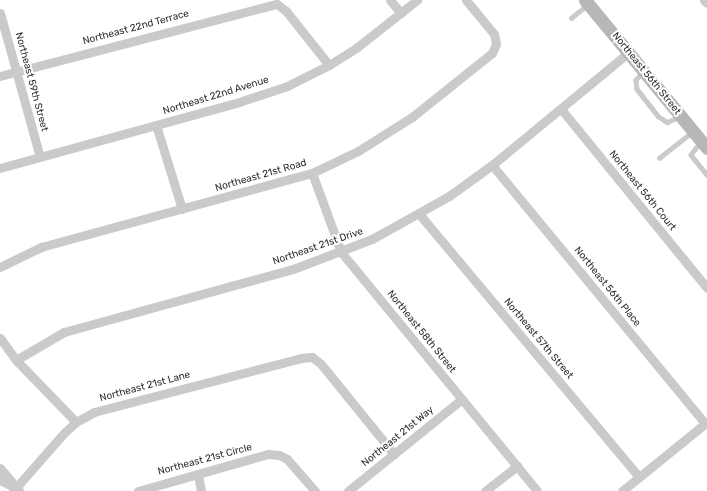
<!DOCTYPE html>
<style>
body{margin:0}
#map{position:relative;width:707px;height:491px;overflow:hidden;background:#fff;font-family:Rubik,sans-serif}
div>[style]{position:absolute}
.lane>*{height:4.5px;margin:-2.25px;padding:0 2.25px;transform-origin:2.25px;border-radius:2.25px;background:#cacaca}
.street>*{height:9px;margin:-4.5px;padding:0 4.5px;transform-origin:4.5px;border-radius:4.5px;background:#cacaca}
.secondary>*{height:13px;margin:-6.5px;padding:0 6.5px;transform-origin:6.5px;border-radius:6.5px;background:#b7b7b7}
span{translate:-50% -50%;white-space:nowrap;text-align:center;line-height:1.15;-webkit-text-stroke:4px #fff;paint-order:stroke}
.street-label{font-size:10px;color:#2d2d2d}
</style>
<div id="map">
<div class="lane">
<div style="left:571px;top:18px;width:21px;rotate:-39deg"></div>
<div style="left:643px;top:73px;width:10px;rotate:135deg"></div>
<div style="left:636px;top:80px;width:9px;rotate:84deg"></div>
<div style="left:637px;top:89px;width:34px;rotate:52deg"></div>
<div style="left:658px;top:116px;width:11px;rotate:34deg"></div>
<div style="left:667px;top:122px;width:13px;rotate:-23deg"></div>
<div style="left:701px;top:142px;width:16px;rotate:128deg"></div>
<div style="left:691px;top:155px;width:26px;rotate:51deg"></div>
<div style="left:659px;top:158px;width:42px;rotate:-38.2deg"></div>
</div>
<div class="street">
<div style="left:390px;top:0;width:17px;rotate:50deg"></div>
<div style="left:704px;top:0;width:4px;rotate:45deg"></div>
<div style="left:0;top:13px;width:149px;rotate:74.5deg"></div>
<div style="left:0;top:76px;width:286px;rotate:-14.6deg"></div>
<div style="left:277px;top:4px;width:11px;rotate:38deg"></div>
<div style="left:286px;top:11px;width:69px;rotate:51.5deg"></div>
<div style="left:561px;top:109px;width:231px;rotate:50.8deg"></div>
<div style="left:156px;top:125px;width:88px;rotate:72.8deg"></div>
<div style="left:492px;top:165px;width:335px;rotate:50.5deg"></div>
<div style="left:0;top:168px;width:248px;rotate:-15.4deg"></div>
<div style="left:239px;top:102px;width:51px;rotate:-18.4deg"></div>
<div style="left:287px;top:86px;width:47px;rotate:-26.6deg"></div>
<div style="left:329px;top:65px;width:32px;rotate:-32deg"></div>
<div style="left:356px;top:48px;width:78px;rotate:-38.2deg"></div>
<div style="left:312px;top:173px;width:84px;rotate:69.8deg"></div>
<div style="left:341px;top:252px;width:309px;rotate:50.6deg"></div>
<div style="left:420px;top:215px;width:341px;rotate:50.1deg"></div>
<div style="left:0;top:267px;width:46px;rotate:-26deg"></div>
<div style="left:41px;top:247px;width:281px;rotate:-15.3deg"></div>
<div style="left:312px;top:173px;width:51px;rotate:-25.6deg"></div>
<div style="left:358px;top:151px;width:64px;rotate:-32.2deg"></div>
<div style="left:412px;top:117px;width:102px;rotate:-38.7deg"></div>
<div style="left:492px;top:53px;width:10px;rotate:-66deg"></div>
<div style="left:496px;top:44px;width:10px;rotate:-101deg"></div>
<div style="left:494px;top:34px;width:44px;rotate:-129.5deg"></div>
<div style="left:0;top:338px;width:27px;rotate:54deg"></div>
<div style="left:16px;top:360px;width:86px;rotate:45.9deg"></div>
<div style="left:16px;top:360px;width:56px;rotate:-30.3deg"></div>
<div style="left:64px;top:332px;width:238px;rotate:-15.4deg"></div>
<div style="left:293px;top:269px;width:85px;rotate:-20.8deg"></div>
<div style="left:372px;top:239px;width:88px;rotate:-29.2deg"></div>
<div style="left:449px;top:196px;width:53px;rotate:-35.8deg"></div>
<div style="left:492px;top:165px;width:178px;rotate:-39.5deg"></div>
<div style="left:0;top:468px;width:30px;rotate:50deg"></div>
<div style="left:198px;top:474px;width:17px;rotate:80deg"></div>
<div style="left:0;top:480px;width:18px;rotate:27deg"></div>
<div style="left:13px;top:491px;width:77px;rotate:-48.7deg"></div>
<div style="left:64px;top:433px;width:16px;rotate:-43deg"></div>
<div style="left:76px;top:422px;width:21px;rotate:-29deg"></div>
<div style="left:94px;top:412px;width:214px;rotate:-14.6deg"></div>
<div style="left:301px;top:358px;width:11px;rotate:-5deg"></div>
<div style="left:312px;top:357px;width:11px;rotate:38deg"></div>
<div style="left:321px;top:364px;width:116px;rotate:51deg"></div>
<div style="left:138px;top:491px;width:135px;rotate:-15.9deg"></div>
<div style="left:268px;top:454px;width:11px;rotate:5deg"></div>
<div style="left:279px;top:455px;width:9px;rotate:27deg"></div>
<div style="left:287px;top:459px;width:43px;rotate:48.8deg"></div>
<div style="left:348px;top:491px;width:146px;rotate:-38.9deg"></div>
<div style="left:485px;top:491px;width:41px;rotate:-38deg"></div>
<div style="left:622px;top:491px;width:109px;rotate:-39.1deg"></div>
</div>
<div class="secondary">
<div style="left:585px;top:0;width:192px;rotate:50.5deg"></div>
</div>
<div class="street-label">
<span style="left:136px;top:28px;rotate:-15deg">Northeast 22nd Terrace</span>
<span style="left:646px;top:74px;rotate:51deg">Northeast 56th Street</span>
<span style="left:31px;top:82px;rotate:75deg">Northeast 59th Street</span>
<span style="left:216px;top:96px;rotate:-17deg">Northeast 22nd Avenue</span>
<span style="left:261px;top:176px;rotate:-16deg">Northeast 21st Road</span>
<span style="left:642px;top:191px;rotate:51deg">Northeast 56th Court</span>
<span style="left:318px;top:247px;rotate:-19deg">Northeast 21st Drive</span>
<span style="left:607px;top:287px;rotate:51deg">Northeast 56th Place</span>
<span style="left:421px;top:332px;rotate:51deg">Northeast 58th Street</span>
<span style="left:538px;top:339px;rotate:50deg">Northeast 57th Street</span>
<span style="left:145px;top:387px;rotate:-15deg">Northeast 21st Lane</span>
<span style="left:398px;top:437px;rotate:-39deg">Northeast 21st Way</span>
<span style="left:205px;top:460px;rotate:-15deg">Northeast 21st Circle</span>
</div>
</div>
